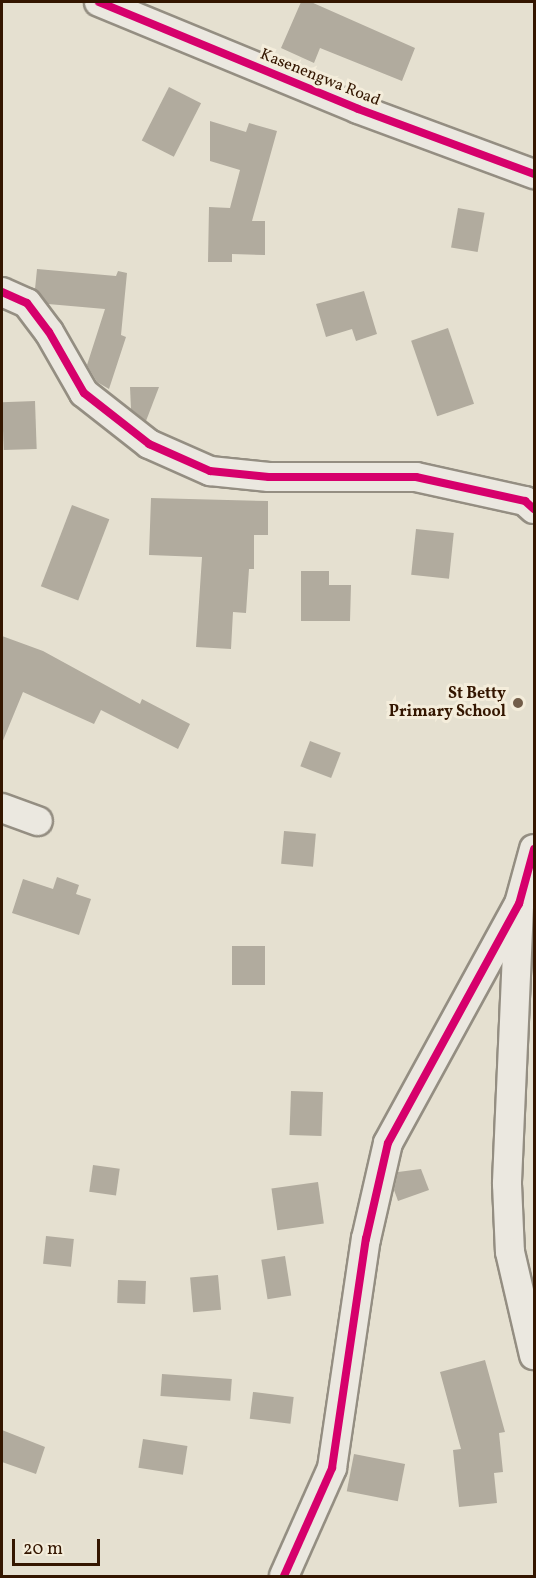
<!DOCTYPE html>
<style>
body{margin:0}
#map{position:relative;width:536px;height:1578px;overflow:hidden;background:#e5e0d0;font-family:Vollkorn,serif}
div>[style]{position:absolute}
.building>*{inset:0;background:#b1ab9e;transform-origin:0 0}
.roads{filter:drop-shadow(2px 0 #948e82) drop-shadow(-2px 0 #948e82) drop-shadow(0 2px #948e82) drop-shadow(0 -2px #948e82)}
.street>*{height:28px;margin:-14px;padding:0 14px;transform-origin:14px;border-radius:14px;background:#ebe8e0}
.cycleway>*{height:8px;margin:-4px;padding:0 4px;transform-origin:4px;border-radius:4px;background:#d6006c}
.dots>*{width:16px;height:16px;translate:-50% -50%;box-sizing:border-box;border:3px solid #f4eddb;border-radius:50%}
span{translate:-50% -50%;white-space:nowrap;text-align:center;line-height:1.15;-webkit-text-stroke:6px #f4eddb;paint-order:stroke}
.street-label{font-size:16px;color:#341600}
.poi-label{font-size:16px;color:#341600;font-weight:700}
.right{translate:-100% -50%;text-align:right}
.frame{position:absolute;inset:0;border:3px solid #341600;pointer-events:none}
.scale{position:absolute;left:12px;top:1539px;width:88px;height:27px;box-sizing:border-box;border:3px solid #341600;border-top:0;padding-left:8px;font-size:18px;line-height:21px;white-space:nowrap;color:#341600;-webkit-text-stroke:4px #f4eddb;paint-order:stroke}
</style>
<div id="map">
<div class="building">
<div style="clip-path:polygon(301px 2px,311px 2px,415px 48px,402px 81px,320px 48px,314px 63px,281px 48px)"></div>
<div style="left:169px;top:87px;width:36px;height:60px;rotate:27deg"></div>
<div style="clip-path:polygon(210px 121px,246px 132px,249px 123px,277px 131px,252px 221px,265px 221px,265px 255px,232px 254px,232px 262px,208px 262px,209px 207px,230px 208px,240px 170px,210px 161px)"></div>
<div style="left:458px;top:208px;width:27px;height:40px;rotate:10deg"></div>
<div style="clip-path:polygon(37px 269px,116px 276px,118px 271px,127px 273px,121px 335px,126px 337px,109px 389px,97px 382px,87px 365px,105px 309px,48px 304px,35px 289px)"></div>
<div style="clip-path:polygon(364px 291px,377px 334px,356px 341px,352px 329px,326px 337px,316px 304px)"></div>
<div style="left:448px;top:328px;width:80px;height:39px;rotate:71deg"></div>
<div style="clip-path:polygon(130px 387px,159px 387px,146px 421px,131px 409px)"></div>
<div style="left:35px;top:401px;width:48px;height:33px;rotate:88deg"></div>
<div style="clip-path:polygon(151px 498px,268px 501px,268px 535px,254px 535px,254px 569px,249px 569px,246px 613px,233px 612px,231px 649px,196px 647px,202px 557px,149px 555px)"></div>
<div style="left:72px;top:505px;width:40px;height:87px;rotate:21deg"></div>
<div style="left:416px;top:529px;width:38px;height:46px;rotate:6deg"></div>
<div style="clip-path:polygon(301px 571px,329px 571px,329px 585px,351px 585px,350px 621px,301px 621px)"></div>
<div style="clip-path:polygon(2px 636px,43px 651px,140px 704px,142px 699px,190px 724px,178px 749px,101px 710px,94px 724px,23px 692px,2px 743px)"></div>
<div style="left:310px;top:741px;width:33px;height:27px;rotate:21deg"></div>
<div style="left:284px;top:831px;width:32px;height:33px;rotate:5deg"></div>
<div style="clip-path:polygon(57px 877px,79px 885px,76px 894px,91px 899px,79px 935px,12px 913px,23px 879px,53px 889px)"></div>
<div style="left:232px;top:946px;width:33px;height:39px"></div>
<div style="left:291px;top:1091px;width:32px;height:44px;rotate:2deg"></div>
<div style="left:93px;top:1165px;width:27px;height:27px;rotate:8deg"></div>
<div style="clip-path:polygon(421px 1169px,429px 1190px,398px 1201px,394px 1190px,398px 1172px)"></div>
<div style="left:318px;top:1182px;width:42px;height:47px;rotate:82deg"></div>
<div style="left:46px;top:1236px;width:28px;height:28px;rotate:6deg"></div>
<div style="left:285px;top:1256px;width:40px;height:24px;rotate:81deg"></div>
<div style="left:218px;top:1275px;width:35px;height:28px;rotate:85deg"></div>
<div style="left:118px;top:1280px;width:28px;height:23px;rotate:2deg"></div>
<div style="clip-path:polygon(485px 1360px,505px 1432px,499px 1433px,503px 1472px,494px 1473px,497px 1503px,459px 1507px,453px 1450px,461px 1449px,440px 1372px)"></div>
<div style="left:162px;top:1374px;width:70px;height:22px;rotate:4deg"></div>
<div style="left:253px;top:1392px;width:41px;height:27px;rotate:7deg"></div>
<div style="clip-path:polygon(2px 1430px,45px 1447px,36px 1474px,2px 1462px)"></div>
<div style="left:143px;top:1439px;width:45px;height:29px;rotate:9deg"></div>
<div style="left:354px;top:1454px;width:52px;height:38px;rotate:11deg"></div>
</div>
<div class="roads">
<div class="street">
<div style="left:99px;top:2px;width:280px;rotate:22.4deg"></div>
<div style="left:358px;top:109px;width:188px;rotate:20.3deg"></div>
<div style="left:2px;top:292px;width:27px;rotate:24deg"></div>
<div style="left:27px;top:303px;width:36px;rotate:53deg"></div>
<div style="left:49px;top:332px;width:70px;rotate:60.2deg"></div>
<div style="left:84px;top:393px;width:83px;rotate:38.1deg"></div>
<div style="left:149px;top:444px;width:67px;rotate:23.9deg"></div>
<div style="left:210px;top:471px;width:59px;rotate:5.8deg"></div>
<div style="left:269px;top:477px;width:147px"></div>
<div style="left:416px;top:477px;width:112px;rotate:12.4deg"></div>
<div style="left:525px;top:501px;width:12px;rotate:42deg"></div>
<div style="left:2px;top:808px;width:38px;rotate:20deg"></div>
<div style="left:519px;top:907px;width:277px;rotate:92.5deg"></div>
<div style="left:507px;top:1184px;width:68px;rotate:87.5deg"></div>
<div style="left:510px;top:1252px;width:106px;rotate:76.9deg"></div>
<div style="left:284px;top:1576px;width:118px;rotate:-66deg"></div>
<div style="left:332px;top:1468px;width:232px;rotate:-81.6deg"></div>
<div style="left:366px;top:1239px;width:98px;rotate:-77.1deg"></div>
<div style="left:388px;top:1143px;width:273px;rotate:-61.3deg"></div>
<div style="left:519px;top:904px;width:57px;rotate:-74.7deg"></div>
</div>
</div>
<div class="cycleway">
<div style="left:99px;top:2px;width:280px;rotate:22.4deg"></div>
<div style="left:358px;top:109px;width:188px;rotate:20.3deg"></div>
<div style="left:2px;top:292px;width:27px;rotate:24deg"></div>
<div style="left:27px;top:303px;width:36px;rotate:53deg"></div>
<div style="left:49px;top:332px;width:70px;rotate:60.2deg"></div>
<div style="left:84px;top:393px;width:83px;rotate:38.1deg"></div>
<div style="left:149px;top:444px;width:67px;rotate:23.9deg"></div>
<div style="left:210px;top:471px;width:59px;rotate:5.8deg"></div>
<div style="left:269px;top:477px;width:147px"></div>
<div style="left:416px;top:477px;width:112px;rotate:12.4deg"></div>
<div style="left:525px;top:501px;width:12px;rotate:42deg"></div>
<div style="left:284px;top:1576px;width:118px;rotate:-66deg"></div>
<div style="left:332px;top:1468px;width:232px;rotate:-81.6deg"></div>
<div style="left:366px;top:1239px;width:98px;rotate:-77.1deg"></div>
<div style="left:388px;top:1143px;width:273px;rotate:-61.3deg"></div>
<div style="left:519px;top:904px;width:57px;rotate:-74.7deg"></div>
</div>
<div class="dots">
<div style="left:518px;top:703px;background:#725d49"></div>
</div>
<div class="street-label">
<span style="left:320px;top:78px;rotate:22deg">Kasenengwa Road</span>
</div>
<div class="poi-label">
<span class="right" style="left:506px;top:703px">St Betty<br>Primary School</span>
</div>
<div class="frame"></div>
<div class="scale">20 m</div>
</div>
